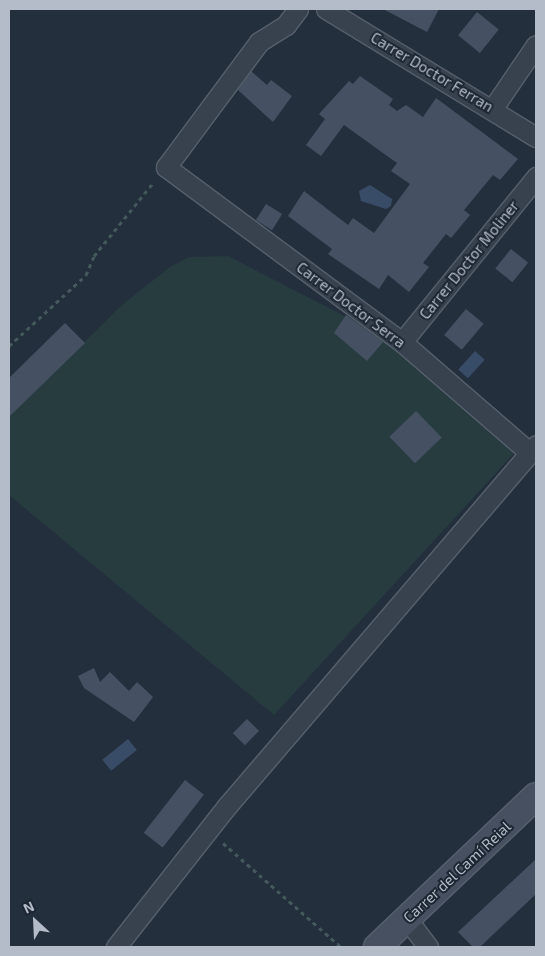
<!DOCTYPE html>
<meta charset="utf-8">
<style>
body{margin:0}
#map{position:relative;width:545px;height:956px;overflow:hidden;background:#242f3e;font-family:"Exo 2",sans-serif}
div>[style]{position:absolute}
.green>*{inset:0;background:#263c3f}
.water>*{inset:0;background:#394c67;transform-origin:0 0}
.building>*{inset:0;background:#455162;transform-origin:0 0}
.path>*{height:3px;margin-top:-1.5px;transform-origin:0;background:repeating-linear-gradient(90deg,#44595c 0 4px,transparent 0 8px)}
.roads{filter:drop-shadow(1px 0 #565f6c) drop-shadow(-1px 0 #565f6c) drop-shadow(0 1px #565f6c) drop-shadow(0 -1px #565f6c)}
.minor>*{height:19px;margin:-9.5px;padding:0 9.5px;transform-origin:9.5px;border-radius:9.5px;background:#38414e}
.secondary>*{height:26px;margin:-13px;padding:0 13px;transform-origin:13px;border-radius:13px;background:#465061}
span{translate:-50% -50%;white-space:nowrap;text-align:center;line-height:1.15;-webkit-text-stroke:4px #1d2633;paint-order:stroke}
.street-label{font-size:15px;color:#b4bcc9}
.frame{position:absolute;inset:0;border:10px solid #b4bcc9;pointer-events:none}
.north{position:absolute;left:10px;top:896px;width:50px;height:50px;-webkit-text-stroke:4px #1d2633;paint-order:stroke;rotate:335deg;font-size:14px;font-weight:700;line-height:20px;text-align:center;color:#b4bcc9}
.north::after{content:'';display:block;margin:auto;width:18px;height:22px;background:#b4bcc9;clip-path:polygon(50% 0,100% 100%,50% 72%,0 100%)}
</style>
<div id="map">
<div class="green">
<div style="clip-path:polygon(228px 256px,397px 343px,517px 450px,274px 715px,9px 495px,9px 417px,123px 304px,170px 267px,189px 257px)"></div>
</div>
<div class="water">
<div style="clip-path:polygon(370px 185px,392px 199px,391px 206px,386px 209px,361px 201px,359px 191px)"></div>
<div style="left:475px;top:351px;width:13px;height:25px;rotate:42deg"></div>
<div style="left:128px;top:739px;width:14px;height:33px;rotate:51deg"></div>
</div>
<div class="building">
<div style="clip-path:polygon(383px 9px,439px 9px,427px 32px)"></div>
<div style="left:477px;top:12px;width:28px;height:30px;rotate:39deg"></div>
<div style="clip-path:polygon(251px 71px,267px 85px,271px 80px,292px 96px,273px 122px,238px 90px)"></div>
<div style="clip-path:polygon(360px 76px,393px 99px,389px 105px,397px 111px,406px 105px,423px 117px,436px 98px,518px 159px,500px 180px,493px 175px,464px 210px,470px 215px,451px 238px,446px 234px,423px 263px,429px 267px,409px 292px,388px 275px,379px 289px,328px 254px,332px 249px,288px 216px,304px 191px,348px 225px,353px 218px,374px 233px,410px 184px,391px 171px,397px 163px,344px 125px,321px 156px,306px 145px,325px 119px,319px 114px,349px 81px,353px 84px)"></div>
<div style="left:266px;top:204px;width:19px;height:19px;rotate:32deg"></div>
<div style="left:511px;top:249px;width:22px;height:25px;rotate:39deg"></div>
<div style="left:466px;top:309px;width:23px;height:34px;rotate:40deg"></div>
<div style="clip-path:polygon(346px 315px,383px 342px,367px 361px,334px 333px)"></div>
<div style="clip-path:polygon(65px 323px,85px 343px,9px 417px,9px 378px)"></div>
<div style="left:416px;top:411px;width:37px;height:37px;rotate:46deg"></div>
<div style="clip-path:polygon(94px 668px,100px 682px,110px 672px,129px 691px,137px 682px,153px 697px,134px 722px,84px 688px,78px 676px)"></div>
<div style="left:247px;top:719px;width:17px;height:20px;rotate:45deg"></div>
<div style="left:185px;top:780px;width:24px;height:67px;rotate:38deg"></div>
<div style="clip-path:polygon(536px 859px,536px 894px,480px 947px,473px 947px,458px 932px)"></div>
</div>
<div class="path">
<div style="left:9px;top:346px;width:105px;rotate:-42.7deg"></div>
<div style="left:86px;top:275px;width:21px;rotate:-67deg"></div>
<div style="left:94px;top:256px;width:94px;rotate:-51.1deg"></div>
<div style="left:223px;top:843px;width:157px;rotate:41.4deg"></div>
</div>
<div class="roads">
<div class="minor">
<div style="left:298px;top:9px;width:20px;rotate:127deg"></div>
<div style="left:286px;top:25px;width:32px;rotate:148deg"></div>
<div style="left:259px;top:42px;width:156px;rotate:126.6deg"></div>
<div style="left:166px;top:167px;width:294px;rotate:36.6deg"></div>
<div style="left:402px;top:342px;width:168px;rotate:40.9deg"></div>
<div style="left:326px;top:9px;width:246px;rotate:31.4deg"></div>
<div style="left:493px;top:108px;width:76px;rotate:-55.7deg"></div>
<div style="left:402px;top:342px;width:213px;rotate:-50.9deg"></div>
<div style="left:407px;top:919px;width:35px;rotate:53deg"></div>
<div style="left:116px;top:947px;width:179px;rotate:-51.8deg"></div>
<div style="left:227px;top:806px;width:475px;rotate:-49.4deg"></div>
</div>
<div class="secondary">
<div style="left:377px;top:947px;width:219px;rotate:-43.5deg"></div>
</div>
</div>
<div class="street-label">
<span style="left:432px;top:72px;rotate:31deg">Carrer Doctor Ferran</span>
<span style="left:469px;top:260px;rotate:-51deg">Carrer Doctor Moliner</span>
<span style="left:351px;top:305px;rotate:37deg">Carrer Doctor Serra</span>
<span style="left:457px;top:872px;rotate:-43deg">Carrer del Camí Reial</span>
</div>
<div class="frame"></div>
<div class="north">N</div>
</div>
